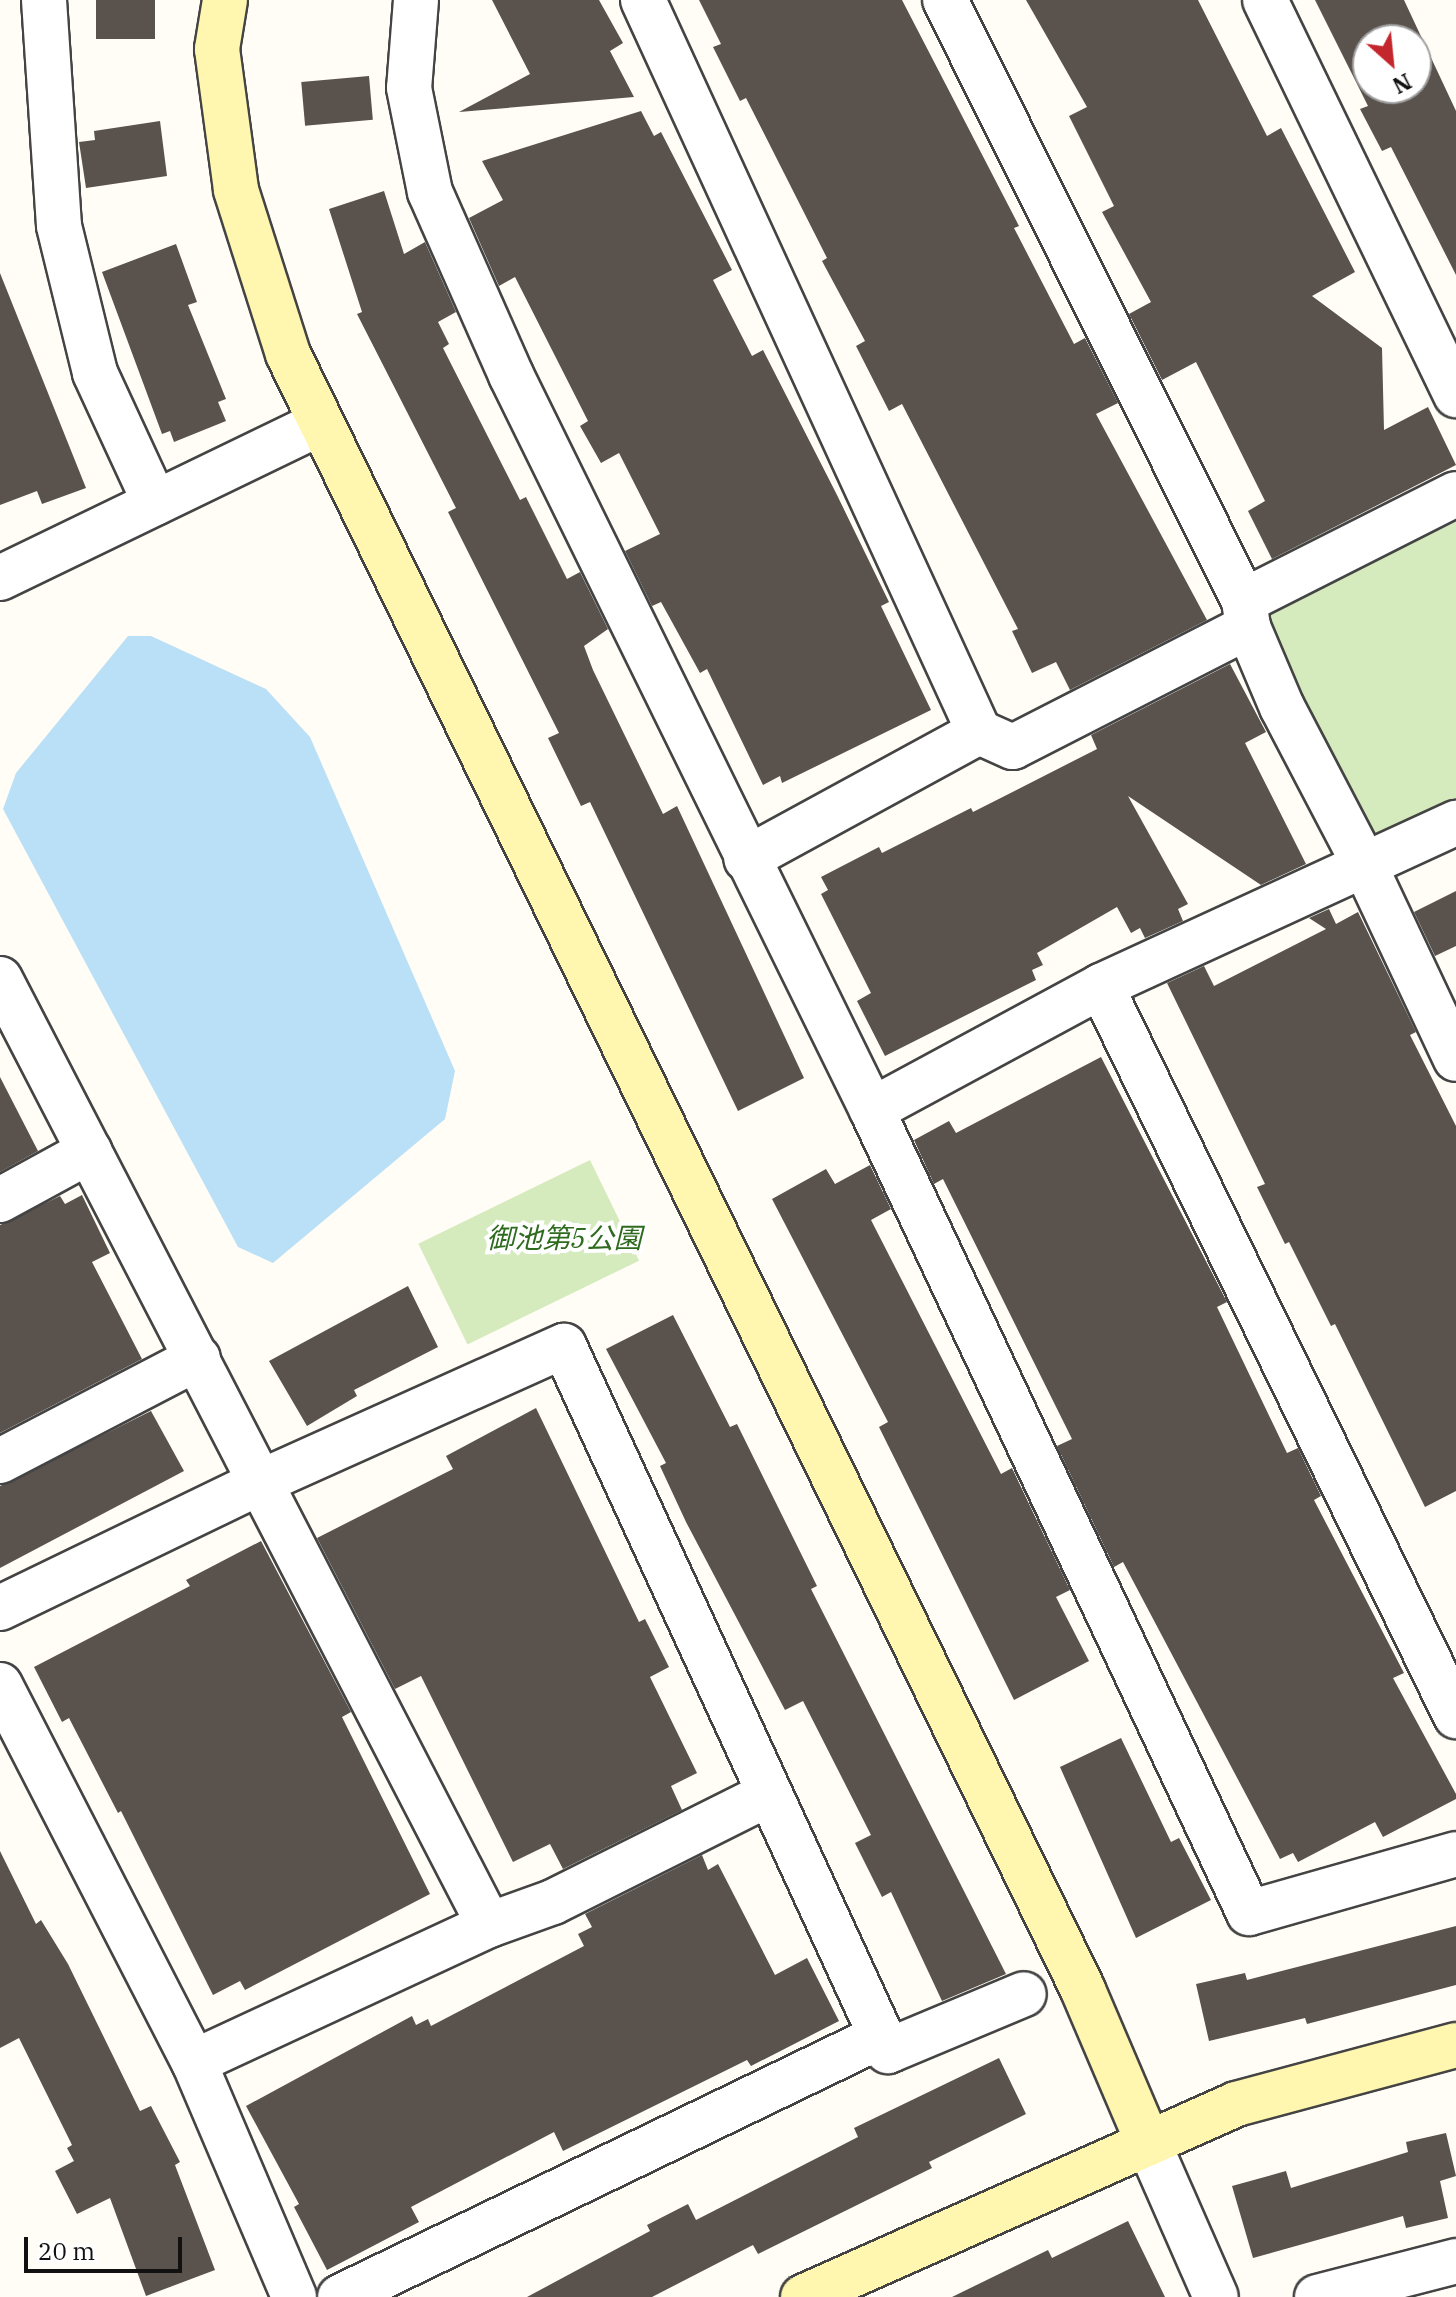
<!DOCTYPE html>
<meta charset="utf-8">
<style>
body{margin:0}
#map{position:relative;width:1456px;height:2297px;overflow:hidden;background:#fffdf5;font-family:"IBM Plex Serif","Noto Sans JP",serif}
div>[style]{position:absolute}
.green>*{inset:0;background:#d5ebbd;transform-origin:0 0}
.water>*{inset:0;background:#b9e0f7}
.building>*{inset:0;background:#5a524d;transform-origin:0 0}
.roads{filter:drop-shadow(2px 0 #444) drop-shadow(-2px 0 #444) drop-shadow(0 2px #444) drop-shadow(0 -2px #444)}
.street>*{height:44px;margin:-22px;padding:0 22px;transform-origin:22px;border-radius:22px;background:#fff}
.secondary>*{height:44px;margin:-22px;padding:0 22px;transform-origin:22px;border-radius:22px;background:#fff6b0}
span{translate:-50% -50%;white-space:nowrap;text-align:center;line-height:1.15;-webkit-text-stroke:8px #fff;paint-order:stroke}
.park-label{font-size:28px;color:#2f6b1f;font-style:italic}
.north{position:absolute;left:1352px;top:24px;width:80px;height:80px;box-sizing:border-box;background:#fff;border:2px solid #a0a0a0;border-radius:50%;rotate:153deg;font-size:22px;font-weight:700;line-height:32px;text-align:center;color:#111}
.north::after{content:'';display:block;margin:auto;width:28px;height:36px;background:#c4262e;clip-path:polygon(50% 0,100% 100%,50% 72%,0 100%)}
.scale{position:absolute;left:24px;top:2237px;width:158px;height:36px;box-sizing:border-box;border:4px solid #111;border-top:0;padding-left:10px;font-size:24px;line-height:28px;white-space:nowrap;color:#111;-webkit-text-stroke:6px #fff;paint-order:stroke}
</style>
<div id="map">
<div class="green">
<div style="clip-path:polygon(1456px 522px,1456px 798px,1358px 844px,1251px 618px)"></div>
<div style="left:590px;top:1160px;width:112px;height:191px;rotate:64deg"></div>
</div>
<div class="water">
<div style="clip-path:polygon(128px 636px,151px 636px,266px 689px,310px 737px,455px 1071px,445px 1119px,273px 1263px,238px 1247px,3px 809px,16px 773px)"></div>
</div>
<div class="building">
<div style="left:96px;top:0;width:59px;height:39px"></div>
<div style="clip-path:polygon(492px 0,599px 0,623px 43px,610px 51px,634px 97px,459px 112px,530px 74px)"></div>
<div style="clip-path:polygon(699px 0,902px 0,1019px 226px,1014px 228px,1074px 344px,1085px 338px,1118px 403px,1096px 414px,1207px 620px,1070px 690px,1056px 662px,1032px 673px,1012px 631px,1018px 629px,902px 404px,889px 411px,856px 346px,865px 341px,822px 261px,827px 258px,746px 98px,740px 101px,713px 47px,721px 44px)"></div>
<div style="clip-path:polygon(1026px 0,1198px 0,1267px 136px,1281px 128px,1355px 272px,1312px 296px,1382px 348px,1384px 430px,1428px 407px,1456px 465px,1272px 559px,1248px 511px,1265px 501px,1196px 362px,1162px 380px,1129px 314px,1151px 302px,1102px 212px,1114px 206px,1069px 116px,1087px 107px)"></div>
<div style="clip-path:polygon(evenodd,1315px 0,1404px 0,1456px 111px,1456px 275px,1391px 147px,1382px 151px,1360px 109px,1368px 106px,1315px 0,1368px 40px,1416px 40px,1416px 88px,1368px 88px,1368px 40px)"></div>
<div style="left:369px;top:76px;width:44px;height:68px;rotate:85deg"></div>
<div style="clip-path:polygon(641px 111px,654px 136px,661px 132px,732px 270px,713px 280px,752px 356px,763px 350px,836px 493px,889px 602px,881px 606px,931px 710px,782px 783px,780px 776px,763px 785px,707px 669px,700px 673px,661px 602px,652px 606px,625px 551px,660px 534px,619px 453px,601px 463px,580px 426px,588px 421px,515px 277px,499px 286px,469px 218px,503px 200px,482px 161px)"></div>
<div style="clip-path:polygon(160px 121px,167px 176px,86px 188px,79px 142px,95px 140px,94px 131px)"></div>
<div style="clip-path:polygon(384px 191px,404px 254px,425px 242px,456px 312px,438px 322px,449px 344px,443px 348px,520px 500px,526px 497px,567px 579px,580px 572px,608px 629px,584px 646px,593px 670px,663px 814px,677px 806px,804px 1078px,738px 1111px,590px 802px,581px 806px,548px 738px,559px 733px,448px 512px,456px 508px,357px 314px,362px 312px,329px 209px)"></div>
<div style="clip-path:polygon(176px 244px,197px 302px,188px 305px,226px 399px,218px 402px,226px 421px,174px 442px,170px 431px,162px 434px,102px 272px)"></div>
<div style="clip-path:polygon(0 273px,86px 488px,42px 504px,37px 491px,0 505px)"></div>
<div style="clip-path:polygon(1230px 664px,1266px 732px,1245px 743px,1306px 864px,1261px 885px,1128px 796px,1188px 904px,1178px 909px,1183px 921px,1145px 938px,1140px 928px,1131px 933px,1117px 907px,1037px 953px,1043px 965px,1032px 970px,1036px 980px,885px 1056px,857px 1001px,871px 993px,821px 894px,828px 890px,821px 877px,879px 847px,882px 853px,971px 808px,973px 812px,1097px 749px,1091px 735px)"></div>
<div style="clip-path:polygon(1456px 891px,1456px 946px,1435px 956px,1414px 912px)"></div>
<div style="clip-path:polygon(1329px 909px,1336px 924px,1358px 912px,1416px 1032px,1410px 1035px,1456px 1126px,1456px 1491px,1425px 1507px,1335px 1324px,1331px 1326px,1289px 1242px,1285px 1244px,1257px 1187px,1265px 1184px,1167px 983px,1204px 966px,1214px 986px,1326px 929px,1309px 918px)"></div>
<div style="clip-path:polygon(1101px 1057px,1227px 1302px,1217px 1307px,1287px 1453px,1298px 1448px,1321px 1496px,1314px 1500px,1404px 1673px,1393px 1678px,1456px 1794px,1456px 1799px,1383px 1837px,1375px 1822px,1298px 1862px,1293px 1853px,1280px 1859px,1123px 1562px,1114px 1567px,1057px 1446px,1072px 1439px,943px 1179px,934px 1184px,914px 1140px,949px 1121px,956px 1133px)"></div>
<div style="clip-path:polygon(0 1077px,38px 1151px,0 1172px)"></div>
<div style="clip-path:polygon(870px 1165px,891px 1209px,871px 1220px,1001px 1474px,1012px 1468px,1070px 1590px,1056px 1597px,1089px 1661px,1014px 1700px,879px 1427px,888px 1422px,772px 1199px,826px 1169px,835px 1184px)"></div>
<div style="clip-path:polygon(82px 1195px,110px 1253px,92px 1262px,142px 1359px,0 1433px,0 1225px,60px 1196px,65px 1204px)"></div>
<div style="clip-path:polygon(408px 1286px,438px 1347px,354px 1390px,357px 1396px,307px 1426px,269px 1361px)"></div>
<div style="clip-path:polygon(673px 1315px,730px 1427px,737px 1424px,817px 1586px,811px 1589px,1006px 1974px,942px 2001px,891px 1892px,882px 1897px,855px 1843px,871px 1835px,803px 1701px,785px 1710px,686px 1522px,660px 1466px,666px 1463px,606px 1349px)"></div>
<div style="clip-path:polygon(536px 1408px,639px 1622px,645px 1619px,669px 1667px,650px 1677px,697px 1773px,671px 1786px,682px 1810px,563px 1869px,550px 1844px,513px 1862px,421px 1676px,395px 1689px,317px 1538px,453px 1469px,446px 1456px)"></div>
<div style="clip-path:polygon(151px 1411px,184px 1471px,0 1568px,0 1486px)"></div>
<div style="clip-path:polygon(261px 1541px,351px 1712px,342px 1717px,430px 1894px,245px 1990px,240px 1981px,213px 1995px,121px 1811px,118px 1813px,69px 1718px,62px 1722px,34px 1667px,190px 1586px,186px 1580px)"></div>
<div style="clip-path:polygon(1121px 1738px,1171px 1842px,1179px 1838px,1211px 1900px,1136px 1938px,1060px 1767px)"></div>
<div style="clip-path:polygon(0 1851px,36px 1924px,41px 1920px,68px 1964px,140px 2111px,151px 2106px,180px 2162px,175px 2165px,215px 2270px,146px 2296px,110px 2198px,77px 2214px,55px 2171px,74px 2161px,67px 2148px,72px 2145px,19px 2038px,0 2048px)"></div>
<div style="clip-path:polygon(702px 1855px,708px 1870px,718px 1864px,775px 1975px,807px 1958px,839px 2021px,751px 2066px,747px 2060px,563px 2151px,554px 2132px,411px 2207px,419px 2222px,327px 2270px,294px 2207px,299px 2204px,246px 2106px,412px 2016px,416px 2025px,428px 2019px,431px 2026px,584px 1946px,578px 1934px,592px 1927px,585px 1914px)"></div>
<div style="clip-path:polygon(1456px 1926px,1456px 1985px,1307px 2024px,1305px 2018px,1209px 2041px,1196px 1984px,1245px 1973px,1247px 1980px)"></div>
<div style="clip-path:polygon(999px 2058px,1026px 2114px,929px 2162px,932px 2168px,758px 2254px,753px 2245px,652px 2297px,527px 2297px,650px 2231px,647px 2225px,688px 2204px,696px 2220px,858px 2137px,854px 2128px)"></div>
<div style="clip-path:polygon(1446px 2133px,1456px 2176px,1440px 2181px,1448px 2218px,1406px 2228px,1403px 2216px,1253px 2258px,1232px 2186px,1286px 2171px,1291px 2188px,1408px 2152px,1406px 2142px)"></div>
<div style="clip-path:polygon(1128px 2221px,1165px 2297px,952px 2297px,1048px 2250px,1052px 2258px)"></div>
</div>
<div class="roads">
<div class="street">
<div style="left:44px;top:0;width:226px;rotate:86.2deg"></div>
<div style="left:59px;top:226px;width:151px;rotate:76.2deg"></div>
<div style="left:95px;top:373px;width:143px;rotate:65.2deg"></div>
<div style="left:416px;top:0;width:88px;rotate:94.5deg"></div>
<div style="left:409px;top:88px;width:106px;rotate:78.6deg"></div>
<div style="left:430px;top:192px;width:200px;rotate:66.1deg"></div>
<div style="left:511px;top:375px;width:819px;rotate:63.84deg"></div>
<div style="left:872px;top:1110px;width:887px;rotate:64.85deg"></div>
<div style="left:1249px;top:1913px;width:215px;rotate:-15.9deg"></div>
<div style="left:643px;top:0;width:805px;rotate:65.34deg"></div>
<div style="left:979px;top:732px;width:265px;rotate:151.4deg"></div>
<div style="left:945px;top:0;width:671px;rotate:63.55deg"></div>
<div style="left:1244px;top:601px;width:237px;rotate:-26.8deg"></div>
<div style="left:1265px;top:0;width:439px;rotate:64.2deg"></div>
<div style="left:0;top:578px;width:356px;rotate:-25.8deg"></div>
<div style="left:1244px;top:601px;width:26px;rotate:81deg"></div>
<div style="left:1248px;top:627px;width:87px;rotate:67deg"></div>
<div style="left:1282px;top:707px;width:179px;rotate:62.4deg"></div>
<div style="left:1365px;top:866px;width:213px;rotate:64.8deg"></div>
<div style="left:979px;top:732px;width:37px;rotate:24deg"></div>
<div style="left:1013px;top:747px;width:264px;rotate:-27.1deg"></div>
<div style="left:0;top:979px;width:1065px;rotate:62.66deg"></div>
<div style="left:1101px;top:986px;width:391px;rotate:-24.7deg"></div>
<div style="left:872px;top:1110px;width:260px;rotate:-28.4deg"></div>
<div style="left:1101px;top:986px;width:812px;rotate:64.07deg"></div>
<div style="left:0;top:1200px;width:102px;rotate:-28.6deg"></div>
<div style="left:0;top:1461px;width:223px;rotate:-27.5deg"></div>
<div style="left:0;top:1608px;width:292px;rotate:-25.8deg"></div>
<div style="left:263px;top:1481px;width:330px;rotate:-24.2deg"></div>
<div style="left:564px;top:1346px;width:776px;rotate:65.32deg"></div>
<div style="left:888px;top:2051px;width:147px;rotate:-22.7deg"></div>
<div style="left:0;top:1685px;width:424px;rotate:62.8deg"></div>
<div style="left:194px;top:2062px;width:255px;rotate:66.9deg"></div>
<div style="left:194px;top:2062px;width:325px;rotate:-24.9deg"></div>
<div style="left:489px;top:1925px;width:68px;rotate:-19.8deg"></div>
<div style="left:553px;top:1902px;width:241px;rotate:-26.6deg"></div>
<div style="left:1147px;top:2140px;width:171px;rotate:66.3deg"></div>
<div style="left:340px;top:2297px;width:601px;rotate:-25.75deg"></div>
<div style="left:1317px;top:2297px;width:144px;rotate:-14.5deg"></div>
</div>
<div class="secondary">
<div style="left:225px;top:0;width:50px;rotate:99.3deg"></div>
<div style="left:217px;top:49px;width:142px;rotate:82.3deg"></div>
<div style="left:236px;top:190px;width:172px;rotate:72.4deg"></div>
<div style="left:288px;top:354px;width:1819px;rotate:64.08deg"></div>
<div style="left:1083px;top:1990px;width:163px;rotate:66.9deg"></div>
<div style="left:803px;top:2297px;width:474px;rotate:-24deg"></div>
<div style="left:1236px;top:2104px;width:228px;rotate:-15deg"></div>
</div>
</div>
<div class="park-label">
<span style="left:564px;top:1238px">御池第5公園</span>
</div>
<div class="north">N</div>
<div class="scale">20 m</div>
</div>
